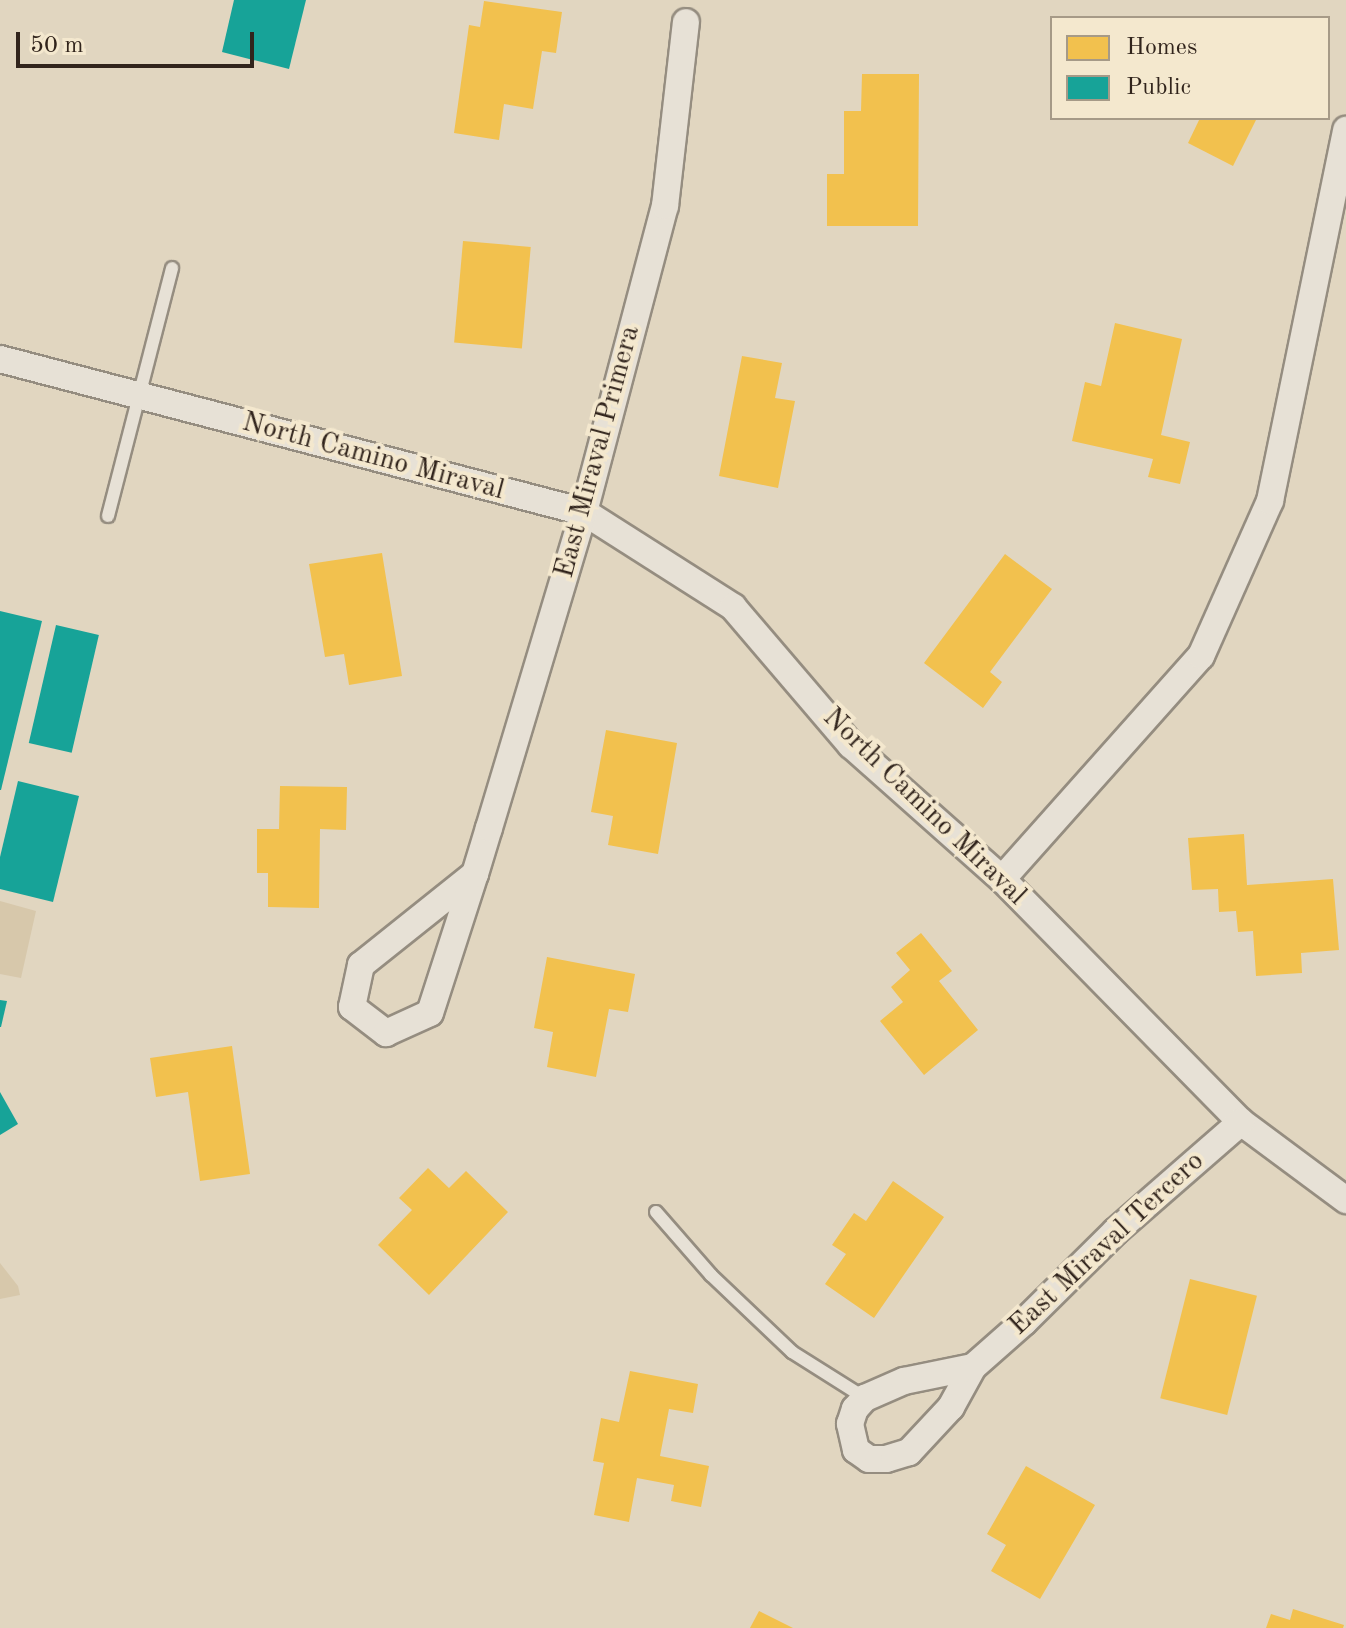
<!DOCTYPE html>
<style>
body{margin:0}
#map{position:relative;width:1346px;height:1628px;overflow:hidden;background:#e1d6c0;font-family:"Old Standard TT",serif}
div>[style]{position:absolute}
.green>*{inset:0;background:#d7c8ab}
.homes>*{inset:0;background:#f2c14e;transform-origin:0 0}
.public>*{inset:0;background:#17a398;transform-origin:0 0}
.roads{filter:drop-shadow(2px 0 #958d80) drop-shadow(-2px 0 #958d80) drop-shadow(0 2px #958d80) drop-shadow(0 -2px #958d80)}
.service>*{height:12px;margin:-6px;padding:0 6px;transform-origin:6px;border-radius:6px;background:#e7e1d6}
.minor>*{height:26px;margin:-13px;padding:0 13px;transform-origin:13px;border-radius:13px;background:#e7e1d6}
span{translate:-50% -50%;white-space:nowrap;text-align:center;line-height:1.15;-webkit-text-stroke:8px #f4e8ce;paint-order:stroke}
.street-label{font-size:28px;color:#31241c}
.legend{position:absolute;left:1050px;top:16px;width:280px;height:104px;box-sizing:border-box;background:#f4e8ce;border:2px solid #a69a87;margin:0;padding:10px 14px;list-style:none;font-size:24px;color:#31241c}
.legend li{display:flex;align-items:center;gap:16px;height:40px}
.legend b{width:40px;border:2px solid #a69a87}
.scale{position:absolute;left:16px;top:32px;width:238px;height:36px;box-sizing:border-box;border:4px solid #31241c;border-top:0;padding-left:10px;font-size:24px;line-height:28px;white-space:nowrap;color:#31241c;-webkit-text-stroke:6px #f4e8ce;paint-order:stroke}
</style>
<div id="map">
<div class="green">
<div style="clip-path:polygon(0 901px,36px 911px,21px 978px,0 974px)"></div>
<div style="clip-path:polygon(0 1263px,18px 1286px,20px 1295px,0 1299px)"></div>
</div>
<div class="homes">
<div style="clip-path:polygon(484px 1px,562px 12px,556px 53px,542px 51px,533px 109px,504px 104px,499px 140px,454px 133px,469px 25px,480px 27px)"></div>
<div style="clip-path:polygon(862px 74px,919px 74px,918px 226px,827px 226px,827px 174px,844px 174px,844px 111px,861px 111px)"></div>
<div style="clip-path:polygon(1200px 118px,1257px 118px,1233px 166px,1188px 143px)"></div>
<div style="left:463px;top:241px;width:68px;height:102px;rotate:5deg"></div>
<div style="clip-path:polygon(1115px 323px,1182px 339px,1161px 435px,1190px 442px,1180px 484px,1148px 477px,1153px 459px,1072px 441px,1085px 382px,1101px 386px)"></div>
<div style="clip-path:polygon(742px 356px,782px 363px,775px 398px,795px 401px,778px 488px,719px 476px)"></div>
<div style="clip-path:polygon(382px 553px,402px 676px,349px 685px,344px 654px,325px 657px,309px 564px)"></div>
<div style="clip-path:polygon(1005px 554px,1052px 589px,990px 672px,1002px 682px,983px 708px,924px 663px)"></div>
<div style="clip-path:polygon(606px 730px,677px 743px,658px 854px,608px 845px,613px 816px,591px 812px)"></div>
<div style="clip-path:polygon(280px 786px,347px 787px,346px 830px,320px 829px,319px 908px,268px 907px,268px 873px,257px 873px,257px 829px,279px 829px)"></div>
<div style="clip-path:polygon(1244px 834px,1247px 885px,1333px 879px,1339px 950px,1301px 953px,1302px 973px,1256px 976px,1253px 931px,1238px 932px,1236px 911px,1219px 912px,1218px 889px,1192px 890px,1188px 838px)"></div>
<div style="clip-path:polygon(921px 933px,952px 971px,939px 981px,978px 1030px,924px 1075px,880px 1021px,903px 1002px,891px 987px,910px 970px,896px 953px)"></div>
<div style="clip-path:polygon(547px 957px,635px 974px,628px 1012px,609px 1009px,596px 1077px,547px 1067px,553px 1032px,534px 1028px)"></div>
<div style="clip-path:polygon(232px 1046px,250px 1174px,200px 1181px,188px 1092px,156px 1097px,150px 1058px)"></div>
<div style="clip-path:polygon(428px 1168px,449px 1188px,466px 1171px,508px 1212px,429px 1295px,378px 1245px,412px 1210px,399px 1198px)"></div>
<div style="clip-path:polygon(893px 1181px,944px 1217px,874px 1318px,825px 1284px,846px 1254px,832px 1245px,854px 1213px,866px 1221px)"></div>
<div style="left:1190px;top:1279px;width:69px;height:123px;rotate:14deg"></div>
<div style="clip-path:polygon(630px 1371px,698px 1384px,693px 1413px,669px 1409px,660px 1456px,709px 1466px,701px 1507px,671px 1501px,674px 1485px,637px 1478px,629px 1522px,594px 1515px,604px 1463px,593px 1461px,601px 1418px,619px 1422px)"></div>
<div style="clip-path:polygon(1026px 1466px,1095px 1505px,1040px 1599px,991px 1571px,1006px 1545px,987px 1534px)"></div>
<div style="clip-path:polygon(1293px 1609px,1344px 1625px,1343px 1628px,1266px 1628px,1271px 1614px,1290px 1620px)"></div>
<div style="clip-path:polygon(759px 1611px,793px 1628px,750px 1628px)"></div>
</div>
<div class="public">
<div style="clip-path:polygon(234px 0,306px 0,289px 69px,222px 52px)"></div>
<div style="clip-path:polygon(0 611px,42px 621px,1px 790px,0 790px)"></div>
<div style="left:56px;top:625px;width:44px;height:121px;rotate:13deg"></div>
<div style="clip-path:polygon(18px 781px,79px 796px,53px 902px,0 889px,0 857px)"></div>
<div style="clip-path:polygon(0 1000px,7px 1001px,1px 1027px,0 1027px)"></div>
<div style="clip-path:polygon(0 1092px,18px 1124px,0 1135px)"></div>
</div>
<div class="roads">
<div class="service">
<div style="left:108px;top:516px;width:256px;rotate:-75.5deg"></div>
<div style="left:656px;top:1212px;width:84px;rotate:48.9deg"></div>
<div style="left:711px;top:1275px;width:112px;rotate:43.5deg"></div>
<div style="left:792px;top:1352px;width:86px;rotate:32.2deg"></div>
</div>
<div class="minor">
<div style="left:0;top:359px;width:604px;rotate:14.68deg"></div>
<div style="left:584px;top:512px;width:177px;rotate:32.5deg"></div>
<div style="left:733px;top:607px;width:182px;rotate:49.5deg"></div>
<div style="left:851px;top:745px;width:202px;rotate:41.6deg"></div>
<div style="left:1002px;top:879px;width:341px;rotate:45.5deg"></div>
<div style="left:1241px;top:1122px;width:131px;rotate:36.6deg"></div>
<div style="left:475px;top:874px;width:146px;rotate:141.4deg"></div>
<div style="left:361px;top:965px;width:43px;rotate:102.1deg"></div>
<div style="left:352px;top:1007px;width:43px;rotate:37.4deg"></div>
<div style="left:386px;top:1033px;width:48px;rotate:-24.4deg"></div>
<div style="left:430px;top:1013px;width:146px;rotate:-72.1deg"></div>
<div style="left:475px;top:874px;width:48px;rotate:-73.1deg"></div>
<div style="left:489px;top:828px;width:330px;rotate:-73.3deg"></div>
<div style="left:584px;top:512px;width:317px;rotate:-75.2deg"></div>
<div style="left:665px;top:206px;width:185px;rotate:-83.5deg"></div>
<div style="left:1002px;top:879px;width:299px;rotate:-48.3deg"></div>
<div style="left:1201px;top:656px;width:170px;rotate:-66deg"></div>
<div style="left:1270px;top:501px;width:379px;rotate:-78.4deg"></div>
<div style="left:973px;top:1367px;width:46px;rotate:118.8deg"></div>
<div style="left:951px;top:1407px;width:62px;rotate:133deg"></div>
<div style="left:909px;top:1452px;width:24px;rotate:163deg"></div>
<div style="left:886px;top:1459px;width:17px;rotate:180deg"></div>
<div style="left:869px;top:1459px;width:16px;rotate:-145deg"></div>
<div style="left:856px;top:1450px;width:27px;rotate:-103deg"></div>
<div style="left:850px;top:1424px;width:16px;rotate:-72deg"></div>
<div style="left:855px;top:1409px;width:15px;rotate:-48deg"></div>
<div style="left:865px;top:1398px;width:43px;rotate:-23.6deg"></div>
<div style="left:904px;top:1381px;width:70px;rotate:-11.5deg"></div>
<div style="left:973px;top:1367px;width:68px;rotate:-41.4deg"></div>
<div style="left:1024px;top:1322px;width:129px;rotate:-44.7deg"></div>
<div style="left:1116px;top:1231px;width:166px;rotate:-41.1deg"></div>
</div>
</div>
<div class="street-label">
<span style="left:598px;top:452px;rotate:-75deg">East Miraval Primera</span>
<span style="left:373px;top:457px;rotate:15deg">North Camino Miraval</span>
<span style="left:924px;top:807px;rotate:44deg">North Camino Miraval</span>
<span style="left:1107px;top:1244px;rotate:-43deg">East Miraval Tercero</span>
</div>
<ul class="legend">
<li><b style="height:22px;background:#f2c14e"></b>Homes</li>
<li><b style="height:22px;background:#17a398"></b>Public</li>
</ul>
<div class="scale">50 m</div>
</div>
